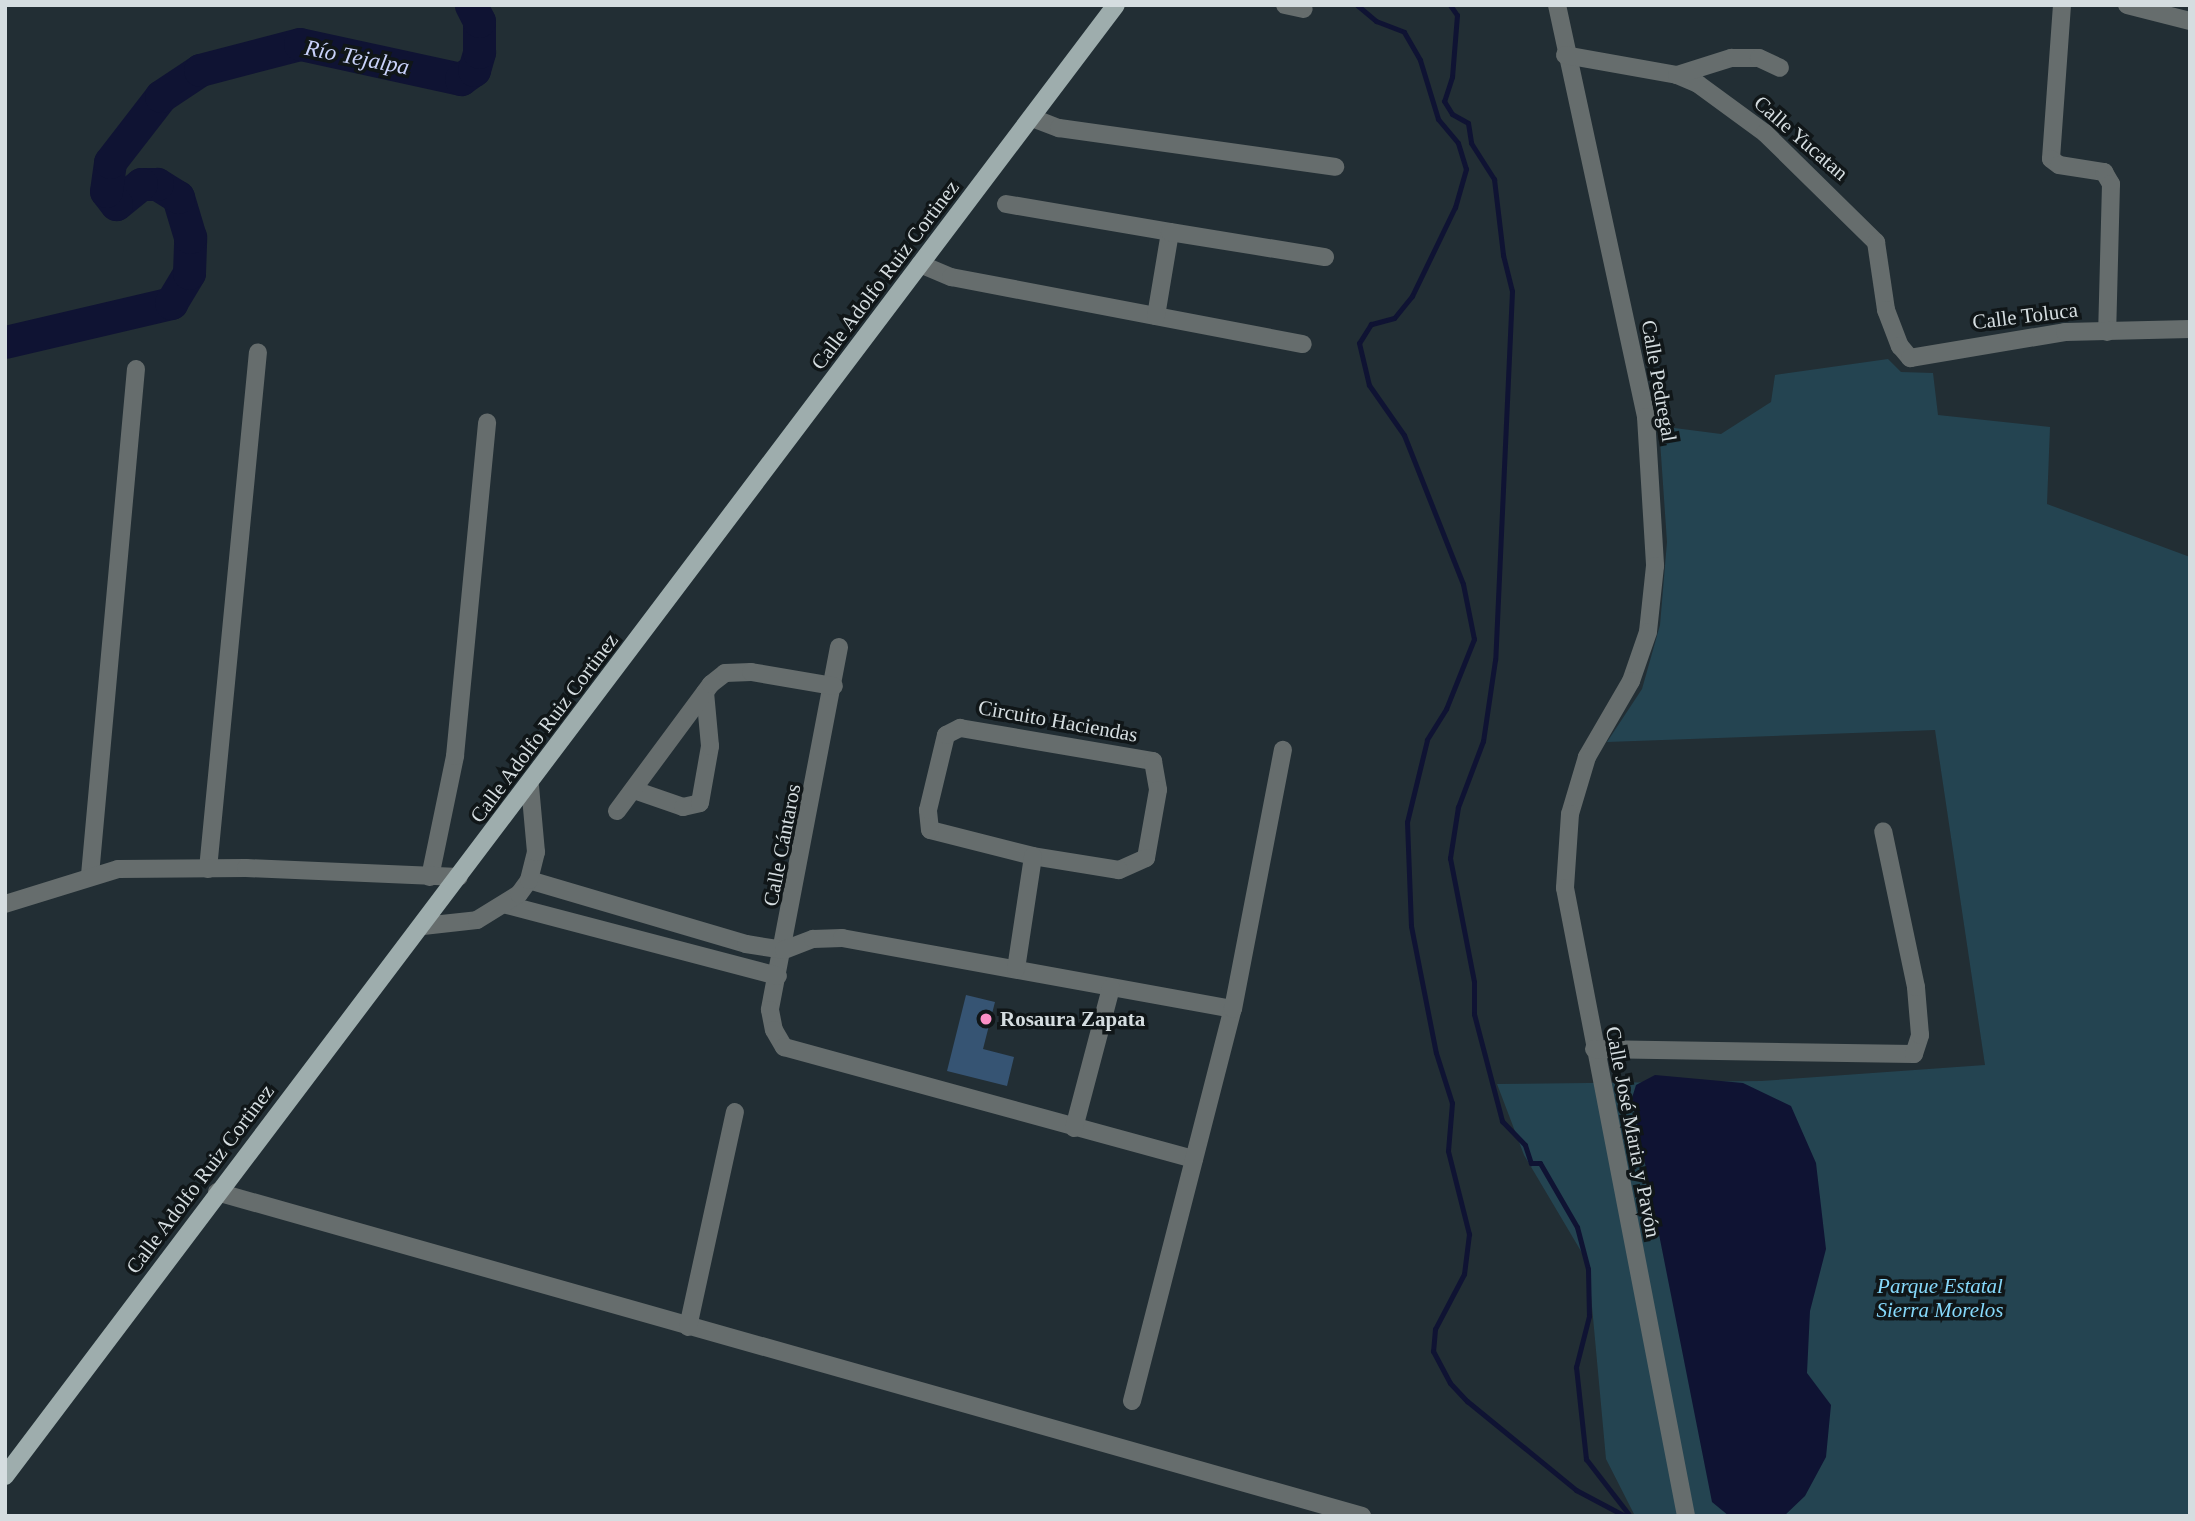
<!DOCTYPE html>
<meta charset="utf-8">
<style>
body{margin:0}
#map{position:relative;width:2195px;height:1521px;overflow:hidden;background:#222e34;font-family:"Times New Roman",serif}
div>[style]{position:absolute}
.green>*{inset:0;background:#244451}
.water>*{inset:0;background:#0f1333}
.stream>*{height:5px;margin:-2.5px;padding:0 2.5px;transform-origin:2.5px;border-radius:2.5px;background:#0f1333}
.river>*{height:33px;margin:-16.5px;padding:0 16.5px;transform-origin:16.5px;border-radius:16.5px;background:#0f1333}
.building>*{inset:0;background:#365473}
.minor>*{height:18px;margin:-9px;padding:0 9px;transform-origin:9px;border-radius:9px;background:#666d6d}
.major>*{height:18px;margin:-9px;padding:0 9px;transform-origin:9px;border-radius:9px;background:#9eadad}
.dots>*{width:19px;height:19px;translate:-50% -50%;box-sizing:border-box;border:4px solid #101618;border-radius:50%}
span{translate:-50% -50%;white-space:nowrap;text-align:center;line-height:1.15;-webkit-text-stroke:7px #101618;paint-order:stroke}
.street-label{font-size:21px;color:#d5dde0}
.poi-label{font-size:21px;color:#d5dde0;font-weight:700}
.left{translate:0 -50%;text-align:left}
.park-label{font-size:21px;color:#86d9fb;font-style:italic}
.water-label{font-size:23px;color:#c9d2fa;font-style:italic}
.frame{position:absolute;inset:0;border:7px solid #d5dde0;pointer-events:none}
</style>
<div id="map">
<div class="green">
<div style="clip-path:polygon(1888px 359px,1901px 372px,1933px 373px,1938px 415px,2050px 427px,2047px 504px,2190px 557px,2190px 1516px,1635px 1516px,1606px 1459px,1588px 1263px,1524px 1155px,1497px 1084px,1761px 1081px,1985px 1065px,1935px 730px,1607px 742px,1642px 689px,1660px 625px,1667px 542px,1659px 426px,1721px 434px,1771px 402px,1775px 375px)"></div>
</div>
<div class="water">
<div style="clip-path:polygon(1655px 1075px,1743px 1083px,1791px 1106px,1816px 1163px,1826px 1249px,1810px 1311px,1807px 1373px,1831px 1405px,1826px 1457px,1805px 1496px,1784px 1516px,1729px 1516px,1712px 1502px,1632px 1098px,1636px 1085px)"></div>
</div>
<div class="stream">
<div style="left:1357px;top:5px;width:25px;rotate:40deg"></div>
<div style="left:1376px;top:21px;width:30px;rotate:21deg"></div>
<div style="left:1404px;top:32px;width:32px;rotate:60deg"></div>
<div style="left:1420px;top:60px;width:62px;rotate:73deg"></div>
<div style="left:1438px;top:119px;width:31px;rotate:50deg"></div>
<div style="left:1458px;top:143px;width:27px;rotate:73deg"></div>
<div style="left:1466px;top:169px;width:40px;rotate:106deg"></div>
<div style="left:1455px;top:207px;width:99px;rotate:115.8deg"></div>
<div style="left:1412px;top:296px;width:28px;rotate:129deg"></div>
<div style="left:1394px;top:318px;width:24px;rotate:165deg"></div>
<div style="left:1371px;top:324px;width:22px;rotate:122deg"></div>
<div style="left:1359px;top:343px;width:43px;rotate:76.6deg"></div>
<div style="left:1369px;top:385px;width:61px;rotate:55deg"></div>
<div style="left:1404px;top:435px;width:160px;rotate:68.4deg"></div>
<div style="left:1463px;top:584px;width:56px;rotate:78.7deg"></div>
<div style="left:1474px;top:639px;width:75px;rotate:111.8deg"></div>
<div style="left:1446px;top:709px;width:36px;rotate:122deg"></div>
<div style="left:1427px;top:740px;width:84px;rotate:103.7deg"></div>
<div style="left:1407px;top:822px;width:104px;rotate:87.8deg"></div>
<div style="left:1411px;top:926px;width:129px;rotate:78.9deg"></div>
<div style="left:1436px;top:1053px;width:52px;rotate:72.3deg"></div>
<div style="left:1452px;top:1103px;width:48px;rotate:94.8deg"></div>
<div style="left:1448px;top:1151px;width:86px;rotate:75.8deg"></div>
<div style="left:1469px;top:1234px;width:40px;rotate:97.1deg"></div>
<div style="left:1464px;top:1274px;width:62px;rotate:117.8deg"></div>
<div style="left:1435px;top:1329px;width:22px;rotate:95deg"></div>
<div style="left:1433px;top:1351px;width:36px;rotate:62deg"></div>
<div style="left:1450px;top:1383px;width:25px;rotate:47deg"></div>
<div style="left:1467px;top:1401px;width:141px;rotate:39.2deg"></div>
<div style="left:1576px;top:1490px;width:55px;rotate:28deg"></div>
<div style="left:1450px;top:5px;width:12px;rotate:55deg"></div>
<div style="left:1457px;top:15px;width:62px;rotate:94.6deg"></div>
<div style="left:1452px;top:77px;width:25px;rotate:108deg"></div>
<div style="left:1444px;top:101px;width:15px;rotate:58deg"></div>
<div style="left:1452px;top:114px;width:18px;rotate:29deg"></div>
<div style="left:1468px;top:123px;width:20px;rotate:81deg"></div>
<div style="left:1471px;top:143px;width:43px;rotate:57.4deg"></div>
<div style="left:1494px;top:179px;width:77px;rotate:83.2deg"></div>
<div style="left:1503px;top:255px;width:37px;rotate:76deg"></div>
<div style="left:1512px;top:291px;width:369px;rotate:92.6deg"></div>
<div style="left:1495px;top:660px;width:82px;rotate:98.4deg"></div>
<div style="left:1483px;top:741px;width:71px;rotate:110.7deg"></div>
<div style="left:1458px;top:807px;width:52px;rotate:98.9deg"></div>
<div style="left:1450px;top:858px;width:126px;rotate:79deg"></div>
<div style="left:1474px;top:982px;width:32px;rotate:90deg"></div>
<div style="left:1474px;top:1014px;width:111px;rotate:75.3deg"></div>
<div style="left:1502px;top:1121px;width:33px;rotate:46deg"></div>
<div style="left:1525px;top:1145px;width:19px;rotate:72deg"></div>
<div style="left:1531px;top:1163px;width:9px"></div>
<div style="left:1540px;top:1163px;width:74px;rotate:60deg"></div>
<div style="left:1577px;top:1227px;width:43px;rotate:75.3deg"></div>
<div style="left:1588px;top:1269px;width:47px;rotate:88.8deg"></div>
<div style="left:1589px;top:1316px;width:53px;rotate:104.3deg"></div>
<div style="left:1576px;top:1367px;width:93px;rotate:83.8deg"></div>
<div style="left:1586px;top:1459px;width:72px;rotate:52.3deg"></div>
</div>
<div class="river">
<div style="left:5px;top:342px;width:171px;rotate:-13.2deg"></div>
<div style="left:171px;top:303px;width:35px;rotate:-59deg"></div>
<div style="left:189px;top:273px;width:36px;rotate:-88deg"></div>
<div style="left:190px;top:237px;width:42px;rotate:-106.7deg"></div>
<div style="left:178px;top:197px;width:25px;rotate:-148deg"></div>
<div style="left:157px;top:184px;width:16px;rotate:180deg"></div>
<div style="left:141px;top:184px;width:32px;rotate:141deg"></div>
<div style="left:116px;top:204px;width:16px;rotate:-128deg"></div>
<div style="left:106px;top:191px;width:29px;rotate:-82deg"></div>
<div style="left:110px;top:162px;width:83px;rotate:-52.3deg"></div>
<div style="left:161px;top:96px;width:47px;rotate:-33.7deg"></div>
<div style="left:200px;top:70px;width:103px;rotate:-14.6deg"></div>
<div style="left:300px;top:44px;width:165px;rotate:12.3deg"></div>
<div style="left:461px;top:79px;width:16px;rotate:-35deg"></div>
<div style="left:474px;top:70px;width:19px;rotate:-74deg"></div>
<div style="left:479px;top:52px;width:31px;rotate:-90deg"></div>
<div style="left:479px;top:21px;width:18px;rotate:-117deg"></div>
</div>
<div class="building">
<div style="clip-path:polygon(966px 995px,995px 1002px,983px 1049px,1014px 1057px,1007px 1086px,947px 1071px)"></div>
</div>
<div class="minor">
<div style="left:1285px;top:5px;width:19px;rotate:12deg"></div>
<div style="left:1557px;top:5px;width:422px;rotate:77.8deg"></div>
<div style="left:1646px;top:417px;width:149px;rotate:86.5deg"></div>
<div style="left:1655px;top:566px;width:66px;rotate:96.1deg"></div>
<div style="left:1648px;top:632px;width:52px;rotate:109.1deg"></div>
<div style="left:1631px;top:681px;width:88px;rotate:120.1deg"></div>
<div style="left:1587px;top:757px;width:59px;rotate:106.6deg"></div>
<div style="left:1570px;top:814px;width:74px;rotate:93.9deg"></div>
<div style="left:1565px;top:888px;width:640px;rotate:79.09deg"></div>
<div style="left:2062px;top:5px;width:154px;rotate:94.1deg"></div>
<div style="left:2051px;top:159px;width:10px;rotate:37deg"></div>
<div style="left:2059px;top:165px;width:46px;rotate:8.8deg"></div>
<div style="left:2104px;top:172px;width:14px;rotate:60deg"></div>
<div style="left:2111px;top:184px;width:148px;rotate:91.5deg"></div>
<div style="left:2127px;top:5px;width:65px;rotate:14.3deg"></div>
<div style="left:1565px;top:55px;width:114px;rotate:10.1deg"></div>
<div style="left:1677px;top:75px;width:23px;rotate:23deg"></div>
<div style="left:1698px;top:84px;width:83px;rotate:36.2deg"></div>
<div style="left:1765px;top:133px;width:156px;rotate:44.5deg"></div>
<div style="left:1876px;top:242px;width:69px;rotate:81.6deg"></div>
<div style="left:1886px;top:310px;width:39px;rotate:69deg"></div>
<div style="left:1900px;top:346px;width:16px;rotate:50deg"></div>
<div style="left:1910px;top:358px;width:157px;rotate:-9.5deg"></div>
<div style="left:2065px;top:332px;width:125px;rotate:-1.4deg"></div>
<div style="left:1677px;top:75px;width:57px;rotate:-17.5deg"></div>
<div style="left:1731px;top:58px;width:28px"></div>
<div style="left:1759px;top:58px;width:23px;rotate:25deg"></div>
<div style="left:1035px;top:119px;width:26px;rotate:21deg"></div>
<div style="left:1059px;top:128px;width:279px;rotate:8deg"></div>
<div style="left:1006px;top:204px;width:166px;rotate:9.7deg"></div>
<div style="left:920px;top:264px;width:34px;rotate:23deg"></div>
<div style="left:951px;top:277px;width:358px;rotate:10.8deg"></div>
<div style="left:1156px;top:316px;width:85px;rotate:-80.5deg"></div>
<div style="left:1170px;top:232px;width:157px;rotate:9.2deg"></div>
<div style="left:839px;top:647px;width:369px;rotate:100.8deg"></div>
<div style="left:770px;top:1010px;width:20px;rotate:79deg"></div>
<div style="left:774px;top:1030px;width:20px;rotate:60deg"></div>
<div style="left:784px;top:1047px;width:425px;rotate:15.3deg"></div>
<div style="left:960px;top:728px;width:196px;rotate:9.7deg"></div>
<div style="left:1153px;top:761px;width:29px;rotate:80deg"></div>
<div style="left:1158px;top:790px;width:69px;rotate:100deg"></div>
<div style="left:1146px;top:858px;width:30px;rotate:156deg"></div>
<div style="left:1119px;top:870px;width:87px;rotate:-170.8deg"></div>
<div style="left:1033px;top:856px;width:106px;rotate:-165.8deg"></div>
<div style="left:930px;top:830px;width:20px;rotate:-96deg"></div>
<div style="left:928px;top:810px;width:77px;rotate:-76.5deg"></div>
<div style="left:946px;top:735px;width:16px;rotate:-27deg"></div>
<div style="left:634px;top:790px;width:52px;rotate:19.1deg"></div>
<div style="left:683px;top:807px;width:17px;rotate:-13deg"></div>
<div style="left:700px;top:803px;width:58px;rotate:-80deg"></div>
<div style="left:710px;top:746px;width:54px;rotate:-95.3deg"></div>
<div style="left:617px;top:811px;width:158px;rotate:-53.5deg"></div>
<div style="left:711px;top:684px;width:18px;rotate:-38deg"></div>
<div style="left:725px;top:673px;width:26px;rotate:-2deg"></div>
<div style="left:751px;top:672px;width:84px;rotate:9.6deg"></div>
<div style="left:208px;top:869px;width:519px;rotate:-84.48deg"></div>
<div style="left:90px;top:875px;width:508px;rotate:-84.81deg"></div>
<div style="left:430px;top:877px;width:124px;rotate:-78.3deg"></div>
<div style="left:455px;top:756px;width:335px;rotate:-84.5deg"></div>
<div style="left:529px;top:880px;width:226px;rotate:16.4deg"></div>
<div style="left:746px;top:944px;width:38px;rotate:9deg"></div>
<div style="left:784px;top:950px;width:31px;rotate:-21deg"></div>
<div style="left:813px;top:939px;width:29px;rotate:-2deg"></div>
<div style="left:842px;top:938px;width:397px;rotate:10.3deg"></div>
<div style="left:5px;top:904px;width:118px;rotate:-17.2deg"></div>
<div style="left:118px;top:869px;width:128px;rotate:-0.4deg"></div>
<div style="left:246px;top:868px;width:213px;rotate:2.4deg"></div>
<div style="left:507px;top:905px;width:280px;rotate:14.7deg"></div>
<div style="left:423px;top:926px;width:54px;rotate:-6.3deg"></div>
<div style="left:477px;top:920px;width:49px;rotate:-31.8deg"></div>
<div style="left:519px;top:894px;width:17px;rotate:-54deg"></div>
<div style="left:529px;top:880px;width:29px;rotate:-76deg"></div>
<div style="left:536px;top:852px;width:66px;rotate:-95.2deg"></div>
<div style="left:1016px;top:969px;width:114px;rotate:-81.4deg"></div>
<div style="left:1594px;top:1049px;width:320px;rotate:0.9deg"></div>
<div style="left:1914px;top:1054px;width:20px;rotate:-72deg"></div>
<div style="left:1920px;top:1035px;width:48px;rotate:-94.8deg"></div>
<div style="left:1916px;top:987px;width:159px;rotate:-101.9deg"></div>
<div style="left:1074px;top:1128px;width:145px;rotate:-75.2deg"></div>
<div style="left:217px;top:1192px;width:1190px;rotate:15.8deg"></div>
<div style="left:688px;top:1327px;width:220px;rotate:-77.7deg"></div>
<div style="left:1132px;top:1401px;width:405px;rotate:-75.6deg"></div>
<div style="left:1233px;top:1009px;width:264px;rotate:-79.1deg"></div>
</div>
<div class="major">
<div style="left:5px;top:1476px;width:1843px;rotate:-52.94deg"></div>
</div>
<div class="dots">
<div style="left:986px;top:1019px;background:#fa8fc6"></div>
</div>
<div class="street-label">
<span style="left:1801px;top:138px;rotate:41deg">Calle Yucatan</span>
<span style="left:885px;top:275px;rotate:-53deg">Calle Adolfo Ruiz Cortinez</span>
<span style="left:2025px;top:316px;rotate:-7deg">Calle Toluca</span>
<span style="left:1659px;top:381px;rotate:80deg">Calle Pedregal</span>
<span style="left:1058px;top:721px;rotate:10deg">Circuito Haciendas</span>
<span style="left:544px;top:728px;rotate:-53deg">Calle Adolfo Ruiz Cortinez</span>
<span style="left:782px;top:845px;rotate:-79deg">Calle Cántaros</span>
<span style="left:1633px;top:1132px;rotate:79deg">Calle José Maria y Pavón</span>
<span style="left:200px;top:1179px;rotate:-53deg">Calle Adolfo Ruiz Cortinez</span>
</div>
<div class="poi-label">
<span class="left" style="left:1000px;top:1019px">Rosaura Zapata</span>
</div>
<div class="park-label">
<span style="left:1940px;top:1298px">Parque Estatal<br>Sierra Morelos</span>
</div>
<div class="water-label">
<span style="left:357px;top:58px;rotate:11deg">Río Tejalpa</span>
</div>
<div class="frame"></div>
</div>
